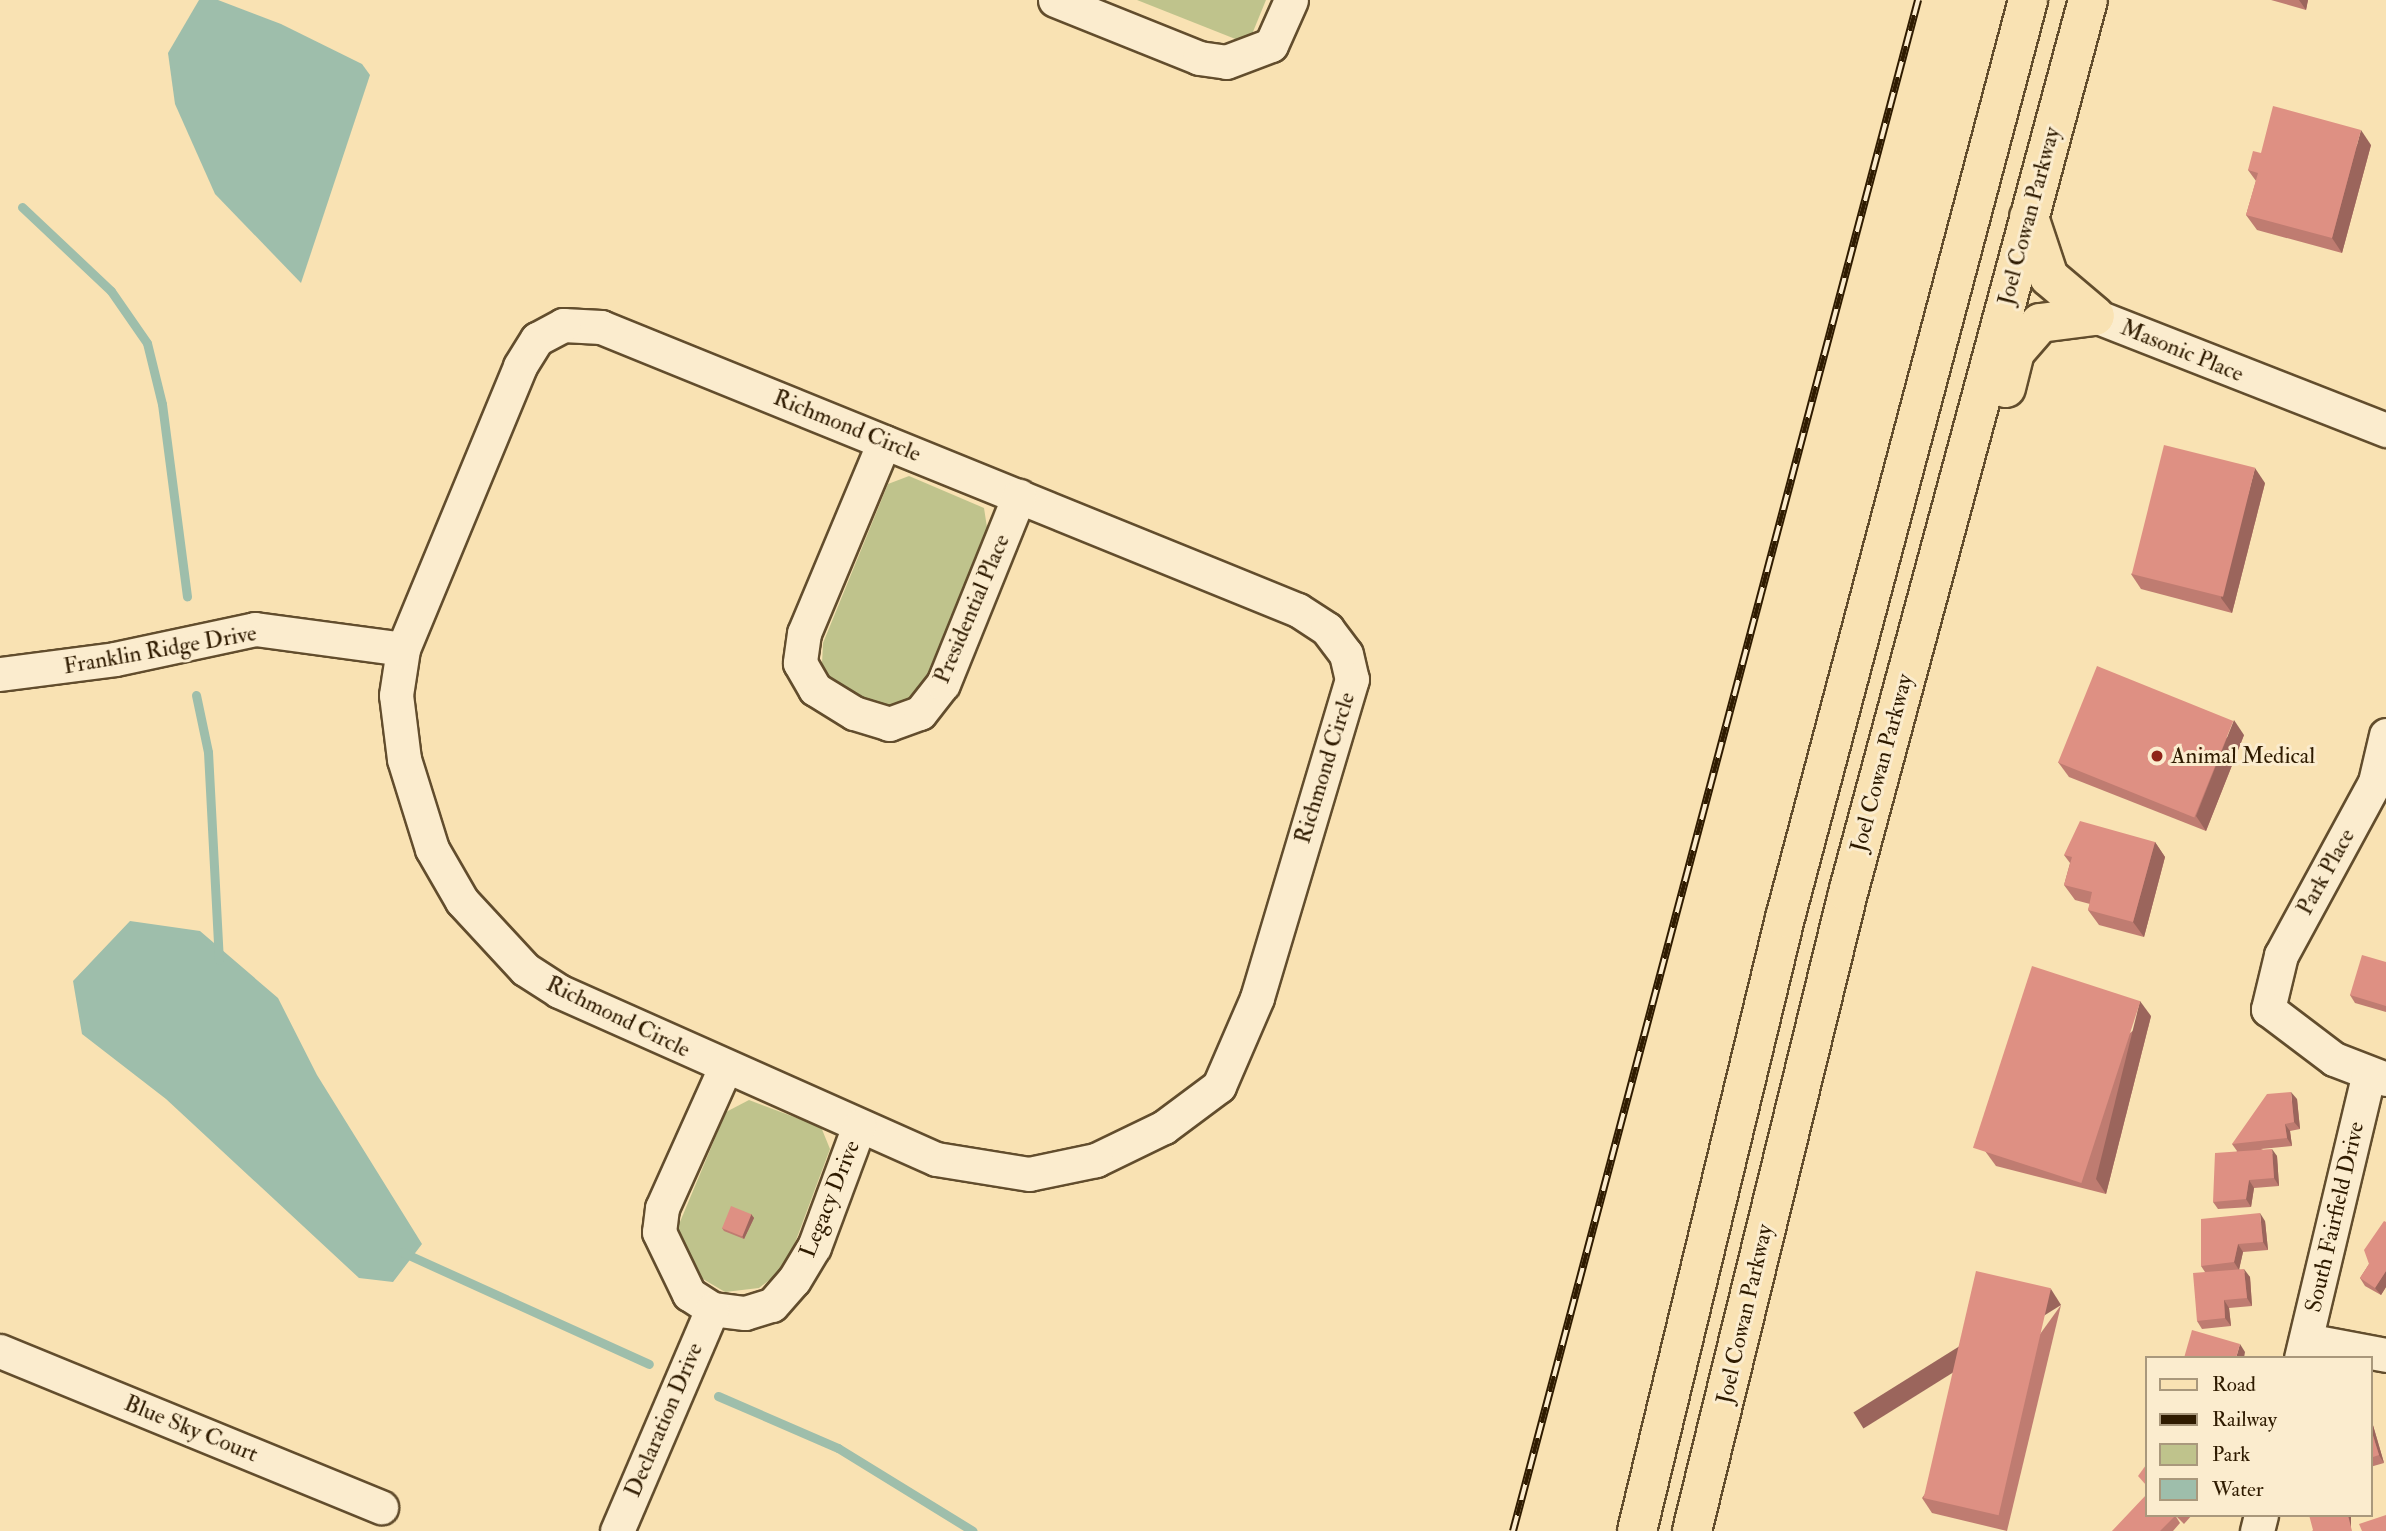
<!DOCTYPE html>
<style>
body{margin:0}
#map{position:relative;width:2386px;height:1531px;overflow:hidden;background:#f9e2b3;font-family:"IM FELL Double Pica",serif}
div>[style]{position:absolute}
.green>*{inset:0;background:#bfc38c}
.water>*{inset:0;background:#9ebeab}
.stream>*{height:9px;margin:-4.5px;padding:0 4.5px;transform-origin:4.5px;border-radius:4.5px;background:#9ebeab}
.roads{filter:drop-shadow(2px 0 #624d2d) drop-shadow(-2px 0 #624d2d) drop-shadow(0 2px #624d2d) drop-shadow(0 -2px #624d2d)}
.minor>*{height:33px;margin:-16.5px;padding:0 16.5px;transform-origin:16.5px;border-radius:16.5px;background:#fbecce}
.primary>*{height:38px;margin:-19px;padding:0 19px;transform-origin:19px;border-radius:19px;background:#f9e2b3}
.rail>*{height:8px;margin-top:-4px;transform-origin:0;background:repeating-linear-gradient(90deg,#fbecce 0 16px,#2f1b00 0 32px);box-sizing:border-box;border-block:2px solid #2f1b00}
.wall>*{inset:0;background:#bf7c71}
.shaded-wall>*{inset:0;background:#9b655c;transform-origin:0 0}
.building>*{inset:0;background:#de9083;transform-origin:0 0}
.dots>*{width:19px;height:19px;translate:-50% -50%;box-sizing:border-box;border:4px solid #fbecce;border-radius:50%}
span{translate:-50% -50%;white-space:nowrap;text-align:center;line-height:1.15;-webkit-text-stroke:6px #fbecce;paint-order:stroke}
.street-label{font-size:23px;color:#2f1b00}
.poi-label{font-size:23px;color:#2f1b00}
.left{translate:0 -50%;text-align:left}
.legend{position:absolute;left:2145px;top:1356px;width:228px;height:161px;box-sizing:border-box;background:#fbecce;border:2px solid #a9987c;margin:0;padding:9px 12px;list-style:none;font-size:21px;color:#2f1b00}
.legend li{display:flex;align-items:center;gap:14px;height:35px}
.legend b{width:35px;border:2px solid #a9987c}
</style>
<div id="map">
<div class="green">
<div style="clip-path:polygon(1137px 0,1266px 0,1248px 44px)"></div>
<div style="clip-path:polygon(909px 476px,984px 508px,988px 534px,925px 683px,909px 700px,882px 708px,847px 694px,830px 679px,822px 664px,823px 643px,888px 484px)"></div>
<div style="clip-path:polygon(749px 1100px,821px 1127px,830px 1149px,786px 1267px,759px 1288px,725px 1292px,691px 1272px,677px 1229px,726px 1112px)"></div>
</div>
<div class="water">
<div style="clip-path:polygon(199px 0,218px 0,281px 24px,362px 64px,370px 75px,301px 283px,215px 194px,175px 104px,168px 53px)"></div>
<div style="clip-path:polygon(130px 921px,200px 931px,278px 998px,317px 1075px,422px 1244px,393px 1282px,359px 1278px,166px 1099px,82px 1034px,73px 981px)"></div>
</div>
<div class="stream">
<div style="left:22px;top:207px;width:122px;rotate:43.3deg"></div>
<div style="left:111px;top:291px;width:63px;rotate:55.3deg"></div>
<div style="left:147px;top:343px;width:63px;rotate:76.2deg"></div>
<div style="left:162px;top:404px;width:194px;rotate:82.6deg"></div>
<div style="left:196px;top:695px;width:58px;rotate:78.1deg"></div>
<div style="left:208px;top:752px;width:208px;rotate:87deg"></div>
<div style="left:402px;top:1252px;width:271px;rotate:24.4deg"></div>
<div style="left:718px;top:1396px;width:131px;rotate:23.4deg"></div>
<div style="left:838px;top:1448px;width:158px;rotate:31.6deg"></div>
</div>
<div class="roads">
<div class="minor">
<div style="left:1055px;top:0;width:155px;rotate:21.9deg"></div>
<div style="left:1199px;top:58px;width:27px;rotate:8deg"></div>
<div style="left:1226px;top:62px;width:48px;rotate:-20.7deg"></div>
<div style="left:1271px;top:45px;width:49px;rotate:-66deg"></div>
<div style="left:2095px;top:316px;width:313px;rotate:21.4deg"></div>
<div style="left:563px;top:325px;width:38px;rotate:3deg"></div>
<div style="left:601px;top:327px;width:752px;rotate:22.1deg"></div>
<div style="left:1298px;top:610px;width:35px;rotate:33deg"></div>
<div style="left:1327px;top:629px;width:31px;rotate:53deg"></div>
<div style="left:1346px;top:654px;width:26px;rotate:77deg"></div>
<div style="left:1352px;top:679px;width:333px;rotate:106.6deg"></div>
<div style="left:1257px;top:998px;width:96px;rotate:113.4deg"></div>
<div style="left:1219px;top:1086px;width:69px;rotate:143.3deg"></div>
<div style="left:1164px;top:1127px;width:76px;rotate:154.1deg"></div>
<div style="left:1096px;top:1160px;width:68px;rotate:168.2deg"></div>
<div style="left:1029px;top:1174px;width:94px;rotate:-170.8deg"></div>
<div style="left:936px;top:1159px;width:413px;rotate:-156deg"></div>
<div style="left:559px;top:991px;width:40px;rotate:-147.1deg"></div>
<div style="left:525px;top:969px;width:93px;rotate:-132.8deg"></div>
<div style="left:462px;top:901px;width:60px;rotate:-120deg"></div>
<div style="left:432px;top:849px;width:94px;rotate:-107.3deg"></div>
<div style="left:404px;top:759px;width:64px;rotate:-97.1deg"></div>
<div style="left:396px;top:695px;width:47px;rotate:-81.3deg"></div>
<div style="left:403px;top:649px;width:306px;rotate:-67.5deg"></div>
<div style="left:520px;top:366px;width:32px;rotate:-58deg"></div>
<div style="left:537px;top:339px;width:30px;rotate:-28deg"></div>
<div style="left:884px;top:442px;width:207px;rotate:112.7deg"></div>
<div style="left:804px;top:633px;width:30px;rotate:98deg"></div>
<div style="left:800px;top:663px;width:30px;rotate:60deg"></div>
<div style="left:815px;top:689px;width:46px;rotate:31.6deg"></div>
<div style="left:854px;top:713px;width:37px;rotate:17deg"></div>
<div style="left:889px;top:724px;width:33px;rotate:-20deg"></div>
<div style="left:920px;top:713px;width:37px;rotate:-52deg"></div>
<div style="left:943px;top:684px;width:203px;rotate:-68deg"></div>
<div style="left:0;top:674px;width:116px;rotate:-7.4deg"></div>
<div style="left:115px;top:659px;width:143px;rotate:-12.1deg"></div>
<div style="left:255px;top:629px;width:149px;rotate:7.7deg"></div>
<div style="left:2386px;top:735px;width:48px;rotate:103.2deg"></div>
<div style="left:2375px;top:782px;width:197px;rotate:118.5deg"></div>
<div style="left:2281px;top:955px;width:56px;rotate:103.5deg"></div>
<div style="left:2268px;top:1009px;width:83px;rotate:37.1deg"></div>
<div style="left:2334px;top:1059px;width:56px;rotate:21deg"></div>
<div style="left:724px;top:1070px;width:151px;rotate:114.2deg"></div>
<div style="left:662px;top:1208px;width:24px;rotate:97deg"></div>
<div style="left:659px;top:1232px;width:69px;rotate:64.2deg"></div>
<div style="left:689px;top:1294px;width:27px;rotate:33deg"></div>
<div style="left:712px;top:1309px;width:33px;rotate:7deg"></div>
<div style="left:745px;top:1313px;width:28px;rotate:-17deg"></div>
<div style="left:772px;top:1305px;width:33px;rotate:-49deg"></div>
<div style="left:794px;top:1280px;width:39px;rotate:-59deg"></div>
<div style="left:814px;top:1247px;width:129px;rotate:-69.6deg"></div>
<div style="left:2306px;top:1340px;width:81px;rotate:10.6deg"></div>
<div style="left:0;top:1351px;width:412px;rotate:22.3deg"></div>
<div style="left:2301px;top:1358px;width:290px;rotate:-76.6deg"></div>
<div style="left:617px;top:1531px;width:241px;rotate:-66.8deg"></div>
<div style="left:2257px;top:1531px;width:16px;rotate:-76deg"></div>
</div>
<div class="primary">
<div style="left:2029px;top:217px;width:63px;rotate:71.6deg"></div>
<div style="left:2049px;top:277px;width:60px;rotate:40.3deg"></div>
<div style="left:2006px;top:388px;width:37px;rotate:-76deg"></div>
<div style="left:2015px;top:352px;width:38px;rotate:-49deg"></div>
<div style="left:2040px;top:323px;width:55px;rotate:-7.3deg"></div>
<div style="left:1637px;top:1531px;width:631px;rotate:-76.43deg"></div>
<div style="left:1785px;top:918px;width:950px;rotate:-75.17deg"></div>
<div style="left:1692px;top:1531px;width:657px;rotate:-76.26deg"></div>
<div style="left:1848px;top:893px;width:925px;rotate:-74.96deg"></div>
</div>
</div>
<div class="rail">
<div style="left:1513px;top:1531px;width:1584px;rotate:-75.18deg"></div>
</div>
<div class="wall">
<div style="clip-path:polygon(2271px 0,2308px 0,2306px 10px)"></div>
<div style="clip-path:polygon(2371px 145px,2342px 253px,2257px 230px,2246px 215px,2256px 181px,2248px 170px,2261px 153px)"></div>
<div style="clip-path:polygon(2265px 483px,2232px 613px,2141px 589px,2131px 574px)"></div>
<div style="clip-path:polygon(2244px 735px,2206px 831px,2069px 777px,2058px 762px)"></div>
<div style="clip-path:polygon(2155px 842px,2165px 857px,2144px 937px,2099px 925px,2088px 910px,2090px 904px,2075px 900px,2064px 885px,2070px 863px,2064px 855px)"></div>
<div style="clip-path:polygon(2386px 962px,2386px 1012px,2355px 1003px,2350px 995px)"></div>
<div style="clip-path:polygon(2151px 1016px,2106px 1194px,1996px 1166px,1985px 1151px)"></div>
<div style="clip-path:polygon(2297px 1099px,2300px 1129px,2290px 1131px,2292px 1146px,2261px 1149px,2277px 1156px,2279px 1186px,2254px 1188px,2251px 1207px,2218px 1209px,2213px 1202px,2237px 1151px,2232px 1144px)"></div>
<div style="clip-path:polygon(751px 1214px,754px 1218px,744px 1239px,724px 1231px,722px 1228px)"></div>
<div style="clip-path:polygon(2265px 1221px,2268px 1250px,2243px 1252px,2239px 1269px,2250px 1277px,2252px 1306px,2229px 1308px,2231px 1326px,2202px 1329px,2197px 1321px,2205px 1272px,2201px 1266px)"></div>
<div style="clip-path:polygon(2386px 1222px,2386px 1287px,2381px 1295px,2365px 1286px,2360px 1278px,2369px 1264px)"></div>
<div style="clip-path:polygon(2061px 1305px,2007px 1531px,1932px 1513px,1922px 1498px)"></div>
<div style="clip-path:polygon(2370px 1415px,2384px 1463px,2370px 1467px)"></div>
<div style="clip-path:polygon(2175px 1515px,2180px 1523px,2173px 1531px,2112px 1531px)"></div>
<div style="clip-path:polygon(2175px 1515px,2192px 1515px,2184px 1524px)"></div>
</div>
<div class="shaded-wall">
<div style="clip-path:polygon(2299px 0,2308px 0,2306px 10px)"></div>
<div style="clip-path:polygon(2361px 130px,2371px 145px,2342px 253px,2332px 238px)"></div>
<div style="clip-path:polygon(2255px 468px,2265px 483px,2232px 613px,2221px 598px)"></div>
<div style="clip-path:polygon(2234px 720px,2244px 735px,2206px 831px,2196px 816px)"></div>
<div style="clip-path:polygon(2155px 842px,2165px 857px,2144px 937px,2133px 922px)"></div>
<div style="clip-path:polygon(2140px 1001px,2151px 1016px,2106px 1194px,2096px 1179px)"></div>
<div style="clip-path:polygon(2291px 1092px,2297px 1099px,2300px 1129px,2294px 1122px)"></div>
<div style="clip-path:polygon(2285px 1124px,2290px 1131px,2292px 1146px,2287px 1138px)"></div>
<div style="clip-path:polygon(2272px 1149px,2277px 1156px,2279px 1186px,2274px 1178px)"></div>
<div style="clip-path:polygon(2249px 1180px,2254px 1188px,2251px 1207px,2246px 1199px)"></div>
<div style="clip-path:polygon(2260px 1213px,2265px 1221px,2268px 1250px,2263px 1242px)"></div>
<div style="clip-path:polygon(751px 1214px,754px 1218px,744px 1239px,742px 1236px)"></div>
<div style="clip-path:polygon(2238px 1244px,2243px 1252px,2239px 1270px,2234px 1262px)"></div>
<div style="clip-path:polygon(2244px 1269px,2250px 1277px,2252px 1306px,2247px 1298px)"></div>
<div style="clip-path:polygon(2386px 1271px,2386px 1287px,2381px 1295px,2375px 1288px)"></div>
<div style="left:2051px;top:1289px;width:19px;height:233px;rotate:58deg"></div>
<div style="clip-path:polygon(2224px 1300px,2229px 1308px,2231px 1326px,2225px 1318px)"></div>
<div style="clip-path:polygon(2240px 1344px,2245px 1352px,2244px 1358px,2236px 1358px)"></div>
<div style="clip-path:polygon(2370px 1415px,2384px 1463px,2379px 1455px,2370px 1426px)"></div>
<div style="left:2348px;top:1515px;width:3px;height:16px"></div>
</div>
<div class="building">
<div style="clip-path:polygon(2273px 106px,2361px 130px,2332px 238px,2246px 215px,2258px 173px,2248px 170px,2253px 151px,2261px 153px)"></div>
<div style="left:2164px;top:445px;width:94px;height:133px;rotate:14deg"></div>
<div style="left:2097px;top:666px;width:147px;height:104px;rotate:22deg"></div>
<div style="clip-path:polygon(2080px 821px,2155px 842px,2133px 922px,2088px 910px,2092px 892px,2064px 885px,2072px 857px,2064px 855px)"></div>
<div style="clip-path:polygon(2362px 955px,2386px 962px,2386px 1006px,2350px 995px)"></div>
<div style="left:2032px;top:966px;width:114px;height:191px;rotate:18deg"></div>
<div style="clip-path:polygon(2291px 1092px,2294px 1122px,2285px 1124px,2287px 1138px,2232px 1144px,2267px 1094px)"></div>
<div style="clip-path:polygon(2272px 1149px,2274px 1178px,2249px 1180px,2246px 1199px,2213px 1202px,2215px 1153px)"></div>
<div style="left:731px;top:1206px;width:22px;height:24px;rotate:22deg"></div>
<div style="clip-path:polygon(2260px 1213px,2263px 1242px,2238px 1244px,2234px 1262px,2201px 1266px,2201px 1219px)"></div>
<div style="clip-path:polygon(2384px 1221px,2386px 1222px,2386px 1271px,2375px 1288px,2360px 1278px,2369px 1264px,2364px 1250px)"></div>
<div style="clip-path:polygon(2244px 1269px,2247px 1298px,2224px 1300px,2225px 1318px,2197px 1321px,2193px 1273px)"></div>
<div style="left:1976px;top:1271px;width:77px;height:233px;rotate:13deg"></div>
<div style="clip-path:polygon(2192px 1330px,2240px 1344px,2236px 1358px,2184px 1358px)"></div>
<div style="clip-path:polygon(2370px 1426px,2379px 1455px,2370px 1458px)"></div>
<div style="clip-path:polygon(2146px 1465px,2146px 1485px,2138px 1476px)"></div>
<div style="clip-path:polygon(2146px 1495px,2146px 1515px,2175px 1516px,2160px 1531px,2112px 1531px)"></div>
<div style="clip-path:polygon(2309px 1515px,2348px 1515px,2352px 1531px,2312px 1531px,2313px 1530px)"></div>
<div style="clip-path:polygon(2386px 1515px,2386px 1531px,2362px 1531px,2359px 1524px)"></div>
</div>
<div class="dots">
<div style="left:2157px;top:756px;background:#8f2418"></div>
</div>
<div class="street-label">
<span style="left:2029px;top:216px;rotate:-75deg">Joel Cowan Parkway</span>
<span style="left:2182px;top:351px;rotate:22deg">Masonic Place</span>
<span style="left:847px;top:426px;rotate:22deg">Richmond Circle</span>
<span style="left:972px;top:609px;rotate:-67deg">Presidential Place</span>
<span style="left:160px;top:650px;rotate:-10deg">Franklin Ridge Drive</span>
<span style="left:1882px;top:763px;rotate:-75deg">Joel Cowan Parkway</span>
<span style="left:1325px;top:768px;rotate:-73deg">Richmond Circle</span>
<span style="left:2326px;top:872px;rotate:-61deg">Park Place</span>
<span style="left:618px;top:1017px;rotate:26deg">Richmond Circle</span>
<span style="left:830px;top:1199px;rotate:-68deg">Legacy Drive</span>
<span style="left:2335px;top:1217px;rotate:-77deg">South Fairfield Drive</span>
<span style="left:1745px;top:1314px;rotate:-77deg">Joel Cowan Parkway</span>
<span style="left:664px;top:1420px;rotate:-67deg">Declaration Drive</span>
<span style="left:191px;top:1429px;rotate:22deg">Blue Sky Court</span>
</div>
<div class="poi-label">
<span class="left" style="left:2171px;top:756px">Animal Medical</span>
</div>
<ul class="legend">
<li><b style="height:9px;background:#f9e2b3"></b>Road</li>
<li><b style="height:9px;background:#2f1b00"></b>Railway</li>
<li><b style="height:19px;background:#bfc38c"></b>Park</li>
<li><b style="height:19px;background:#9ebeab"></b>Water</li>
</ul>
</div>
